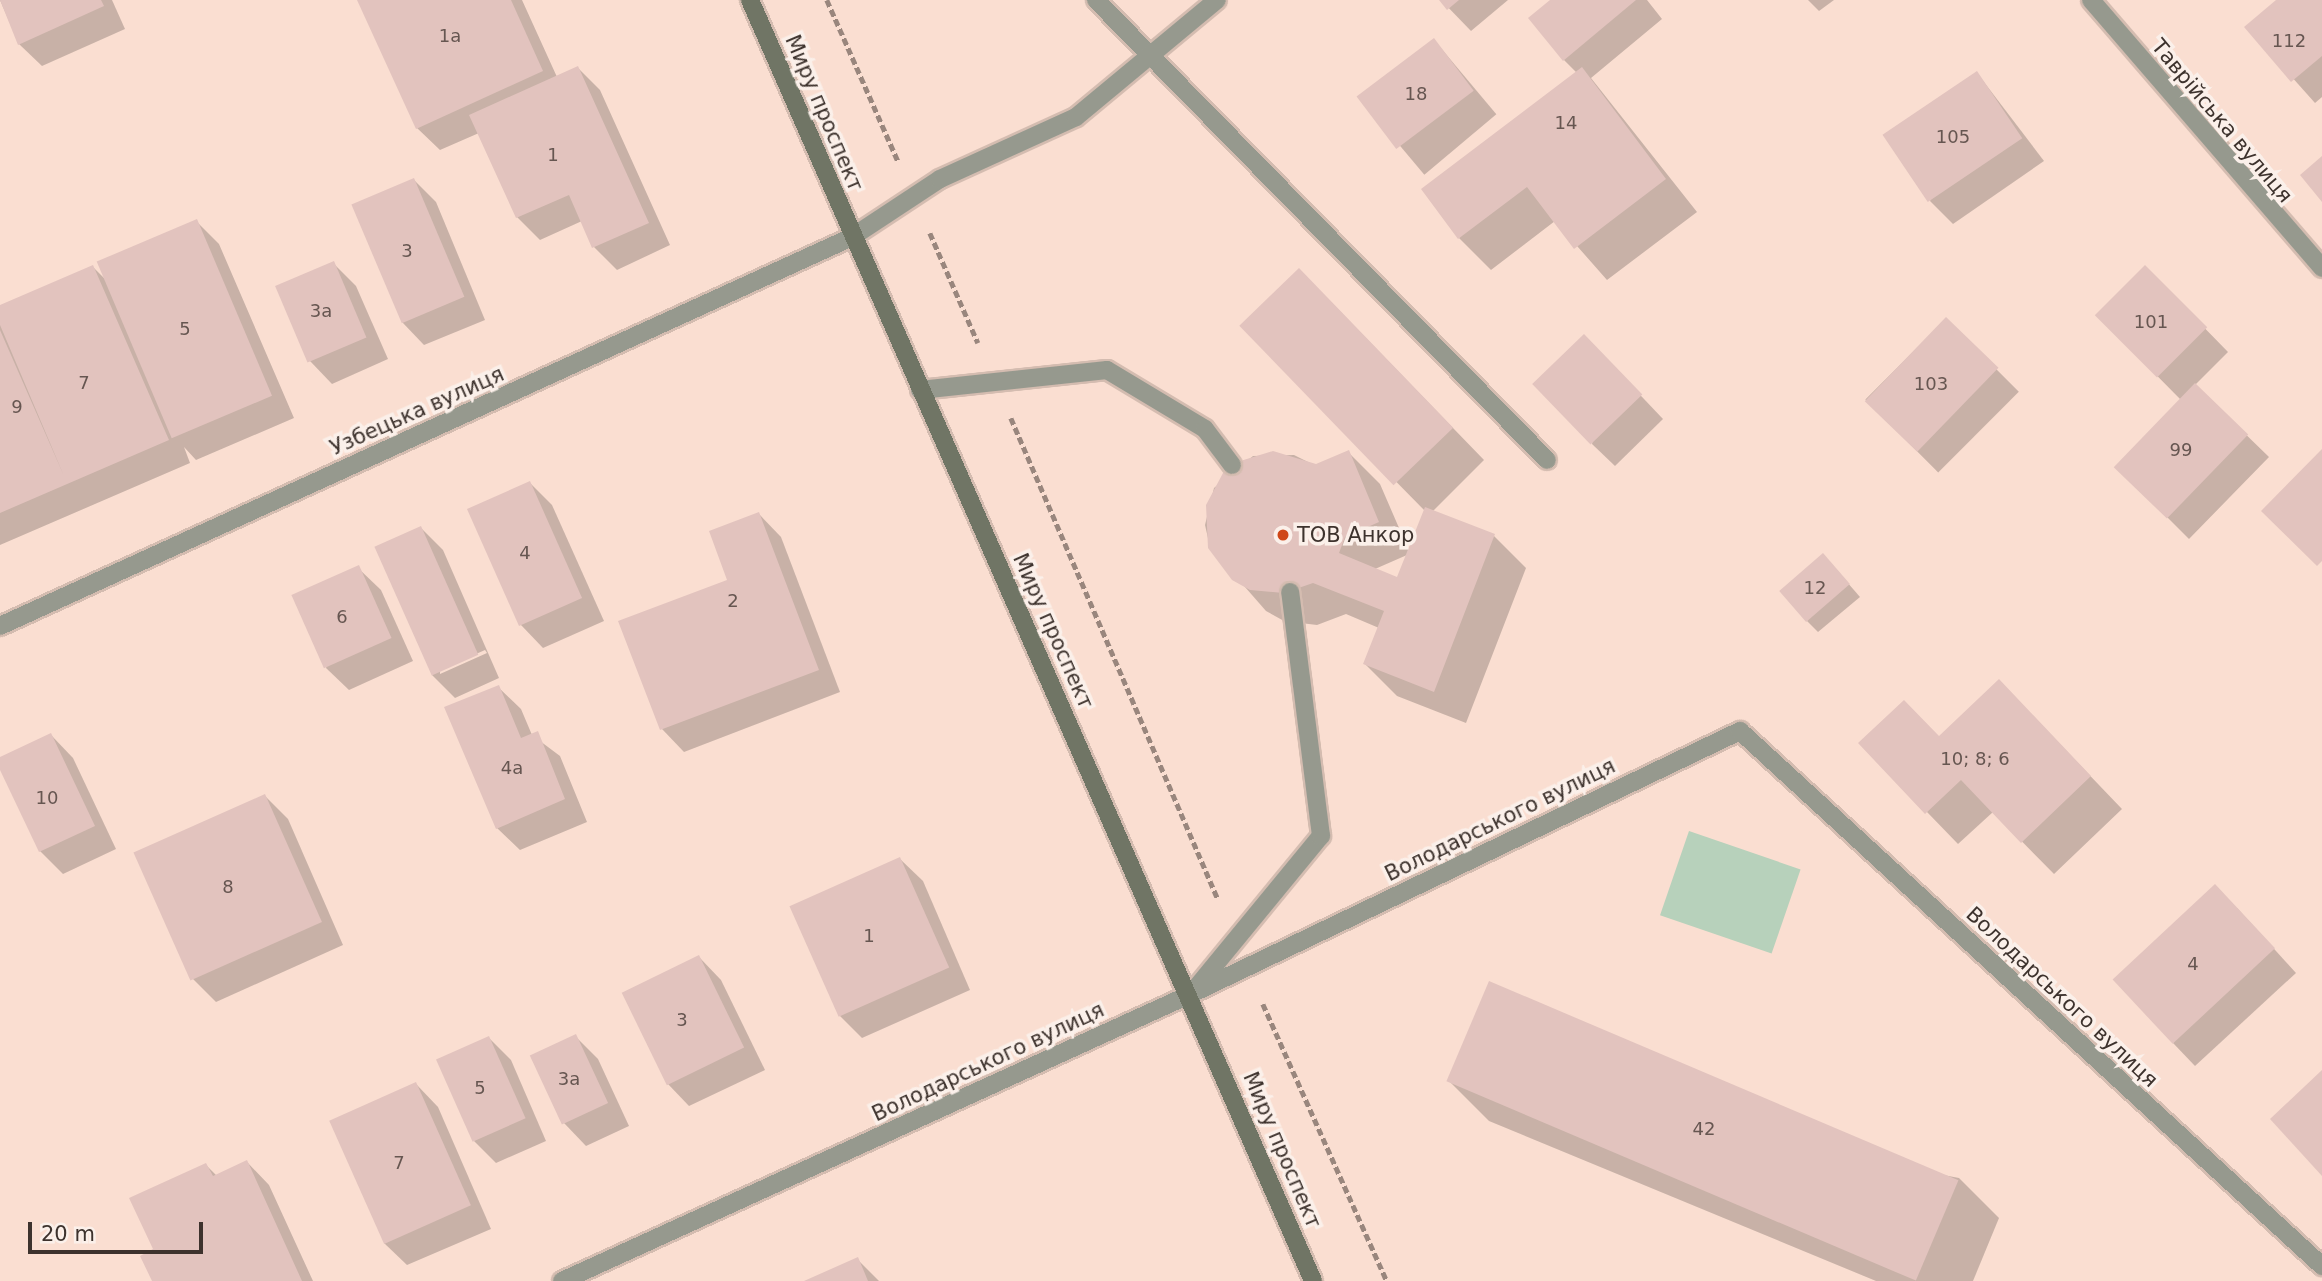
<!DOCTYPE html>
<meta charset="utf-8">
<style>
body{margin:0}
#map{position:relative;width:2322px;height:1281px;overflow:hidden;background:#faded1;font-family:"DejaVu Sans",sans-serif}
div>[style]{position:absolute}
.green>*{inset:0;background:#b7d1bb;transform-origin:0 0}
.shadow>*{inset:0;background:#0003;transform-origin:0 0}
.building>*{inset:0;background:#e2c3be;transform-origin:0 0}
.path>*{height:4.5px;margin-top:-2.25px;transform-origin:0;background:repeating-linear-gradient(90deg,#99867d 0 7px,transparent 0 10.5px)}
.roads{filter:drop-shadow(2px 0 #d4bcb0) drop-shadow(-2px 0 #d4bcb0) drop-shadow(0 2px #d4bcb0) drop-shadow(0 -2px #d4bcb0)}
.lane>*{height:18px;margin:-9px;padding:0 9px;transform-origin:9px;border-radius:9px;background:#96998e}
.street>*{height:18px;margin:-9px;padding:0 9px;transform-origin:9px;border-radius:9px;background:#96998e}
.secondary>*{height:18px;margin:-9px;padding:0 9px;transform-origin:9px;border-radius:9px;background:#707565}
.dots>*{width:19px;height:19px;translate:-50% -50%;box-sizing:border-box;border:4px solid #fbf0ea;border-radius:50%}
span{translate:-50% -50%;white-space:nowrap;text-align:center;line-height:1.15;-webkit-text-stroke:7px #fbf0ea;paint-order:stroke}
.number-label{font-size:18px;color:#665651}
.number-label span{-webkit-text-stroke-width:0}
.street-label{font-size:21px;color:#3d322d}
.poi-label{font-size:21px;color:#3d322d}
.left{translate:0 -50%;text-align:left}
.scale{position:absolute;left:28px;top:1222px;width:175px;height:32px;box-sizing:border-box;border:4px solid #3d322d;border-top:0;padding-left:9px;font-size:21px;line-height:24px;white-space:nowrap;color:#3d322d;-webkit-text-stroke:5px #fbf0ea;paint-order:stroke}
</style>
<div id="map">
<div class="green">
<div style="left:1689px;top:831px;width:118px;height:89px;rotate:19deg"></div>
</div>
<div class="shadow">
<div style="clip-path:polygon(0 0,112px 0,125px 29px,42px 66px,19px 44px)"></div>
<div style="clip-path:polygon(359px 0,522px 0,557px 77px,578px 68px,600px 90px,670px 245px,617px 270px,594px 247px,582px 221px,540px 240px,517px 217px,479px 133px,440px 150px,417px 128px)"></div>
<div style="clip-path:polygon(1441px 0,1508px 0,1471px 31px)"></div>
<div style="clip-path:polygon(1553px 0,1647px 0,1662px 19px,1591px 78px,1697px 212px,1607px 280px,1555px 221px,1491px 270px,1459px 238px,1577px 73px,1564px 60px)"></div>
<div style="clip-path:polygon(1808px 0,1834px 0,1819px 11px)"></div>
<div style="clip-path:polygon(2278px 0,2322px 0,2322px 97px,2315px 103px,2247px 27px)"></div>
<div style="left:1434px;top:40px;width:97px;height:94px;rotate:50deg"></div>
<div style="clip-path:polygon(1977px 73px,2044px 161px,1953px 224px,1930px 201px)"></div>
<div style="clip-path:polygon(414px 180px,436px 202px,485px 320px,424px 345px,402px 322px)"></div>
<div style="clip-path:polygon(197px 222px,219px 244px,294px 418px,196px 460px,184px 447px,190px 463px,0 545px,0 306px,93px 267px,106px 280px)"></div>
<div style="clip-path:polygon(333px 263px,356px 286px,388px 359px,332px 384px,310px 361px,277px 287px)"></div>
<div style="clip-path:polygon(2145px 267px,2228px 352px,2195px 385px,2269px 457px,2189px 539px,2116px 466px,2181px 400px,2097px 315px)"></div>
<div style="clip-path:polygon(evenodd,1331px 302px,1484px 460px,1432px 512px,1494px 536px,1526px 568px,1466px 723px,1397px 696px,1365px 664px,1379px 628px,1346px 614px,1317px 625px,1284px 621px,1266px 611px,1210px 547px,1205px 525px,1214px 488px,1253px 456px,1294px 455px,1316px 466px,1348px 452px,1380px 484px,1409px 551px,1425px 511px,1243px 326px,1331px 302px,1407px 555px,1398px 579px,1375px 569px,1407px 555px)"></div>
<div style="left:1946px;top:319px;width:103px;height:114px;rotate:45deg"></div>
<div style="clip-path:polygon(1606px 359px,1663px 419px,1615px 466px,1592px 444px)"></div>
<div style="clip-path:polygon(530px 483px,552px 505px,604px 621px,543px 648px,521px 625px,469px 509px)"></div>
<div style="clip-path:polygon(759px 514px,781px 537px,840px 692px,684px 752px,662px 729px)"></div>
<div style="clip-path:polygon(evenodd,421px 528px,443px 550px,499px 678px,455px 698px,432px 675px,421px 528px,485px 650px,487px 653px,440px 674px,440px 670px,485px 650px)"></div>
<div style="clip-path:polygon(1834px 567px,1860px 597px,1818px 632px,1807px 621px)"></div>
<div style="clip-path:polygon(358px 568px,381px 590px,413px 661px,349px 690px,326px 668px)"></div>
<div style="clip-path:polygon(498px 687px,521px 709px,532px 735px,560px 756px,587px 822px,520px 850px,497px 828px)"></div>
<div style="clip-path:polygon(2030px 713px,2122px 809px,2054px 874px,1993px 812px,1958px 844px,1927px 812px,1939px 738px)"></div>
<div style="clip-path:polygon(51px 735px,73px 758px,116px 849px,63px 874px,40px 851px,0 766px,0 759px)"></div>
<div style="clip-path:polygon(265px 796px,288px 819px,343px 945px,216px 1002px,193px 979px)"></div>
<div style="clip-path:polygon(900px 859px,923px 881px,970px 990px,862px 1038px,839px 1015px)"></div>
<div style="clip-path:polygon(2237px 908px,2296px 973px,2195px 1066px,2173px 1043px)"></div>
<div style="clip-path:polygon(699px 957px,721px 980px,765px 1070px,689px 1106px,667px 1083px,623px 993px)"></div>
<div style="clip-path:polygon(575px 1036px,598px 1059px,629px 1126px,586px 1146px,564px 1123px,532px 1056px)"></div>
<div style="clip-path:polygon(489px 1038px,511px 1060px,546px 1141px,496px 1163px,473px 1140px)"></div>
<div style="clip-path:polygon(1449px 1081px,1959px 1178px,1999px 1218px,1973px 1281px,1876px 1281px,1489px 1121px)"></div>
<div style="clip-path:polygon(416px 1084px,438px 1107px,491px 1229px,407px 1265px,384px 1243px)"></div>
<div style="clip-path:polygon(247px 1162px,269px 1185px,313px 1281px,153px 1281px,156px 1250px,206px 1165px,217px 1176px)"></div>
<div style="clip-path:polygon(857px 1259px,879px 1281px,808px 1281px)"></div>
</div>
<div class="building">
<div style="clip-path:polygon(0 0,101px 0,104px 6px,18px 45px)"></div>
<div style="clip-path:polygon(357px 0,511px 0,543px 71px,416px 129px)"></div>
<div style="clip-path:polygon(1439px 0,1459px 0,1447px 10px)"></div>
<div style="clip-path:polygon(1550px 0,1636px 0,1563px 61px,1528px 18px)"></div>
<div style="clip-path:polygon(2276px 0,2322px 0,2322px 56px,2291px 82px,2244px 27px)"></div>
<div style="left:1434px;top:38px;width:66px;height:97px;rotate:53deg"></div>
<div style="clip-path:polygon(578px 66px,649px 223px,592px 248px,569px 195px,516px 218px,469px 115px)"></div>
<div style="clip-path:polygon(1582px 67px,1666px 179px,1574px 249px,1527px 187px,1458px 239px,1421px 189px)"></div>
<div style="left:1977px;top:71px;width:81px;height:114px;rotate:56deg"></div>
<div style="clip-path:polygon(2322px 156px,2322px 202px,2300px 175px)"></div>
<div style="left:414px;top:178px;width:129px;height:68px;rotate:67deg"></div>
<div style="left:197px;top:219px;width:192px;height:109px;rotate:67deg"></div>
<div style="left:334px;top:261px;width:83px;height:64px;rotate:67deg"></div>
<div style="clip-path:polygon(93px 265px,169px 440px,0 513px,0 330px,64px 476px,0 325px,0 305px)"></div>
<div style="left:2145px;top:265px;width:88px;height:71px;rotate:45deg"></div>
<div style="left:1299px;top:268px;width:222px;height:83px;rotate:46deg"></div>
<div style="left:1946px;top:317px;width:73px;height:117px;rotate:44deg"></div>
<div style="left:1584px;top:334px;width:84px;height:72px;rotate:46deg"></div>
<div style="left:2195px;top:383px;width:74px;height:117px;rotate:44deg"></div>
<div style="clip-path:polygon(2322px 449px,2322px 561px,2317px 566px,2261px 511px)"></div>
<div style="clip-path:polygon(1349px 450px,1379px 522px,1345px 537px,1339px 553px,1397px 577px,1425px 507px,1495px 534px,1434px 692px,1363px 664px,1384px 611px,1313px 583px,1284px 593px,1250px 590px,1232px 580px,1208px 548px,1206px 505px,1223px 473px,1237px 462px,1273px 451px,1316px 464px)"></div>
<div style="left:530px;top:481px;width:128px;height:69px;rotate:66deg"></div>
<div style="clip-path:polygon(759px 512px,819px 670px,660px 730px,618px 621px,727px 580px,709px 531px)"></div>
<div style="left:421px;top:526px;width:141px;height:51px;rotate:66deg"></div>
<div style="left:1823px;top:553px;width:41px;height:58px;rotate:49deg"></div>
<div style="left:359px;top:565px;width:80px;height:74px;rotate:66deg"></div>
<div style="clip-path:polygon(1999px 679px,2091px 776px,2021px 843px,1961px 780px,1925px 814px,1858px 743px,1904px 700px,1939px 736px)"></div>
<div style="clip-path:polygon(499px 685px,521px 738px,538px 731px,565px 799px,496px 829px,444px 707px)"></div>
<div style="clip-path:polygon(51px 733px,95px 826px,39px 852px,0 770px,0 757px)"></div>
<div style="left:265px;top:794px;width:140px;height:144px;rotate:66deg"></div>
<div style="left:900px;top:857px;width:121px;height:121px;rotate:66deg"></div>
<div style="left:2215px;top:884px;width:88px;height:140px;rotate:47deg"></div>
<div style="left:699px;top:955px;width:103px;height:86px;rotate:64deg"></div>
<div style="left:1489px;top:981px;width:510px;height:109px;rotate:23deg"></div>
<div style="left:576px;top:1034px;width:76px;height:51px;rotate:65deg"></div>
<div style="left:489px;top:1036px;width:90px;height:58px;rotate:66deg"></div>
<div style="clip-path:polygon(2322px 1070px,2322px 1176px,2270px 1119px)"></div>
<div style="left:416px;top:1082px;width:135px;height:95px;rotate:66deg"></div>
<div style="clip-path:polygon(247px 1160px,302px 1281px,152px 1281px,140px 1256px,153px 1249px,129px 1198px,206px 1163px,213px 1176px)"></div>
<div style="clip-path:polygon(858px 1257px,868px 1281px,804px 1281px)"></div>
</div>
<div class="path">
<div style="left:827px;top:0;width:176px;rotate:66.2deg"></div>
<div style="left:930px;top:233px;width:120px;rotate:66.4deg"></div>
<div style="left:1011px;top:418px;width:524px;rotate:66.72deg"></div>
<div style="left:1263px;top:1004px;width:303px;rotate:65.9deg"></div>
</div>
<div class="roads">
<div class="lane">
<div style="left:1096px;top:0;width:644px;rotate:45.57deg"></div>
<div style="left:920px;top:390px;width:188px;rotate:-6.1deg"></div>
<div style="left:1107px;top:370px;width:114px;rotate:31deg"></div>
<div style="left:1205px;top:429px;width:45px;rotate:53.1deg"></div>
<div style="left:1191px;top:994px;width:205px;rotate:-50.6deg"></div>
<div style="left:1321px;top:836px;width:246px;rotate:-97.2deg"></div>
</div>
<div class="street">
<div style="left:2091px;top:0;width:354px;rotate:49.2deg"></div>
<div style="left:0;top:626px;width:937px;rotate:-24.54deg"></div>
<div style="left:852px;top:237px;width:105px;rotate:-33.4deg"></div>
<div style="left:940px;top:179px;width:149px;rotate:-24.5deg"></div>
<div style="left:1076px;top:117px;width:183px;rotate:-39.7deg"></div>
<div style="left:562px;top:1281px;width:691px;rotate:-24.53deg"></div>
<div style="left:1191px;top:994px;width:609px;rotate:-25.6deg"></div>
<div style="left:1740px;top:731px;width:791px;rotate:42.59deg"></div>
</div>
<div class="secondary">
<div style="left:750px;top:0;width:1399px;rotate:66.27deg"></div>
</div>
</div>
<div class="dots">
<div style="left:1283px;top:535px;background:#cf4718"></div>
</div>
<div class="number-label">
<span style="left:450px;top:36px">1а</span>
<span style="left:2289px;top:41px">112</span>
<span style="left:1416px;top:94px">18</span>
<span style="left:1566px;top:123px">14</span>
<span style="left:1953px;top:137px">105</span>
<span style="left:553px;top:155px">1</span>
<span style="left:407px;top:251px">3</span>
<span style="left:321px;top:311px">3а</span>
<span style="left:2151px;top:322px">101</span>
<span style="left:185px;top:329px">5</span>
<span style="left:84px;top:383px">7</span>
<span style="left:1931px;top:384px">103</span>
<span style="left:17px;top:407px">9</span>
<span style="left:2181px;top:450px">99</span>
<span style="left:525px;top:553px">4</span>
<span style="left:1815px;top:588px">12</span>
<span style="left:733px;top:601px">2</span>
<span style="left:342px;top:617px">6</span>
<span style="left:1975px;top:759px">10; 8; 6</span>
<span style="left:512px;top:768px">4а</span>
<span style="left:47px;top:798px">10</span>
<span style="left:228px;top:887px">8</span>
<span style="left:869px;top:936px">1</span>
<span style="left:2193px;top:964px">4</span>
<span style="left:682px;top:1020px">3</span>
<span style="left:569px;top:1079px">3а</span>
<span style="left:480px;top:1088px">5</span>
<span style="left:1704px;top:1129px">42</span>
<span style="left:399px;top:1163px">7</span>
</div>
<div class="street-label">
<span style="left:824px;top:113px;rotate:67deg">Миру проспект</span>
<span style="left:2222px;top:121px;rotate:50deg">Таврійська вулиця</span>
<span style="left:417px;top:411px;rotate:-24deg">Узбецька вулиця</span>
<span style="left:1053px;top:631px;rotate:66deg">Миру проспект</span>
<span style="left:1500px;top:820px;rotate:-26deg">Володарського вулиця</span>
<span style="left:2062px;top:997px;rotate:43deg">Володарського вулиця</span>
<span style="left:988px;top:1062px;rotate:-25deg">Володарського вулиця</span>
<span style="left:1282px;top:1150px;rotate:67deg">Миру проспект</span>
</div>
<div class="poi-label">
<span class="left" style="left:1297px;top:535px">ТОВ Анкор</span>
</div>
<div class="scale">20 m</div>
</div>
